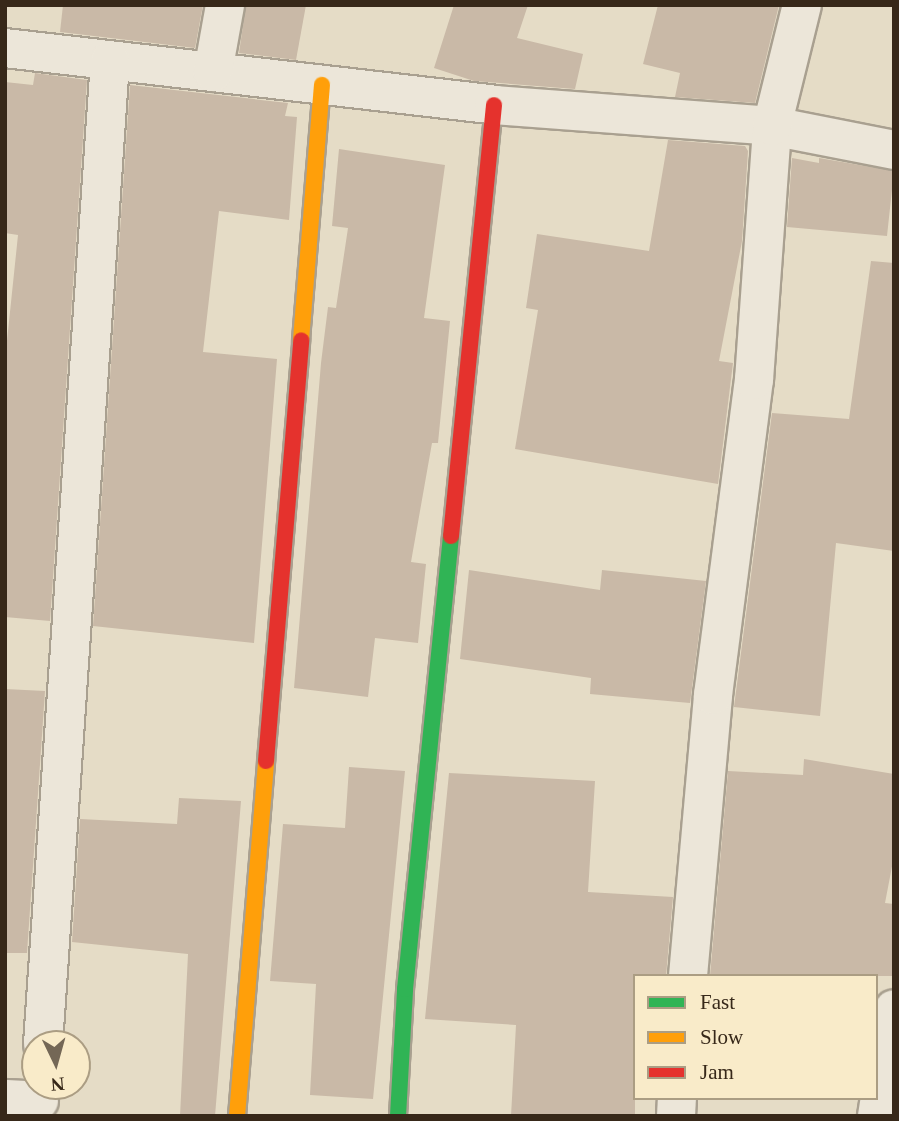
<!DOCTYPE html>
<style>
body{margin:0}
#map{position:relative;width:899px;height:1121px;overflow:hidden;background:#e5dcc6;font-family:Georgia,serif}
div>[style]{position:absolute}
.building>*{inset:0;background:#c9b9a7}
.roads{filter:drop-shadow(2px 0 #a9a090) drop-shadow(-2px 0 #a9a090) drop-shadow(0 2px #a9a090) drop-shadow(0 -2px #a9a090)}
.street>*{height:38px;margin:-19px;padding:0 19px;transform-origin:19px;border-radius:19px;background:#ece6d9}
.fast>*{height:16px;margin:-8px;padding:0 8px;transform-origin:8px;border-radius:8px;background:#30b455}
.slow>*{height:16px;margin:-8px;padding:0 8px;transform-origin:8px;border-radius:8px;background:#ff9f0a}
.jam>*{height:16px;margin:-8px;padding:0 8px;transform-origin:8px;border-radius:8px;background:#e5322d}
span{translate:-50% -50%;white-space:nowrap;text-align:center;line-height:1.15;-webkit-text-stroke:7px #f9ebc9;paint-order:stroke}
.frame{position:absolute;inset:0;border:7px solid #372819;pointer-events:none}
.legend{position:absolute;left:633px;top:974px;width:245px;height:126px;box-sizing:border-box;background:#f9ebc9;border:2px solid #ab9d83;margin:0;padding:9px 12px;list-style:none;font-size:21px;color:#372819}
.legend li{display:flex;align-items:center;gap:14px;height:35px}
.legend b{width:35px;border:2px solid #ab9d83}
.north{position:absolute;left:21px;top:1030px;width:70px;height:70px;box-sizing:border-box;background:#f9ebc9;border:2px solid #ab9d83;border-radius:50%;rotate:175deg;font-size:19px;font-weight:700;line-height:28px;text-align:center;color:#372819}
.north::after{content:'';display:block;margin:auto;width:24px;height:32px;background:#746756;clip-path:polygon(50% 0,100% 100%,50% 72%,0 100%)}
</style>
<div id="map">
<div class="building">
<div style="clip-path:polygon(63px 5px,203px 5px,195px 48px,60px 32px)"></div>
<div style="clip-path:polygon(246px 5px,306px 5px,296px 60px,239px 53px)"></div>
<div style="clip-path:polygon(454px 5px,528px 5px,517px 38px,583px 54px,575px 89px,474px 81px,434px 68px)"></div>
<div style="clip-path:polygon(658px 5px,779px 5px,755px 103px,675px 97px,680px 73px,643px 64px)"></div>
<div style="clip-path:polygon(35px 73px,87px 80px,50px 621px,5px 617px,5px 360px,18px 235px,5px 233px,5px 82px,33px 85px)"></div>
<div style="clip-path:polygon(130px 85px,288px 103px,285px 116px,297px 117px,289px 220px,219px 211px,203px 352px,277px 359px,254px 643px,93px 626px)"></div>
<div style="clip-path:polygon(668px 140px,745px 146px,748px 151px,742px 241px,719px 361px,733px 363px,718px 484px,515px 449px,538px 310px,526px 308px,537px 234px,649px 251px)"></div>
<div style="clip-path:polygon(339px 149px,445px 165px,424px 318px,450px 321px,438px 443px,432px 443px,411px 562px,426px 564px,418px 643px,375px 638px,368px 697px,294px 688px,321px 363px,328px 307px,336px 308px,348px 228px,332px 226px)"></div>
<div style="clip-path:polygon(792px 158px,819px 163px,819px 158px,894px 171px,887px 236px,787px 227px)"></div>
<div style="clip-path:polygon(871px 261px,894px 263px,894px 551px,836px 543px,820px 716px,734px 707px,772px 413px,849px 419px)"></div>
<div style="clip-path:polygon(469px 570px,600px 590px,602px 570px,706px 581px,690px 703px,590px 694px,591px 678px,460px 659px)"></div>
<div style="clip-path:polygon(5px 689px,45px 691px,27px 953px,5px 953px)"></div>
<div style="clip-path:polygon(804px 759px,894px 774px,894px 856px,885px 903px,894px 904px,894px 976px,710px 976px,728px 771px,803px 775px)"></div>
<div style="clip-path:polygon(349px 767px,405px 771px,373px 1099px,310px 1095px,316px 984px,270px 981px,283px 824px,345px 828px)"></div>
<div style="clip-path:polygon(449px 773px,595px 781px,588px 892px,673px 897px,666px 976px,635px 976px,635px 1116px,511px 1116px,516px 1025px,425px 1019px)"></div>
<div style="clip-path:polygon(179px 798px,241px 801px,215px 1116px,180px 1116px,188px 954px,72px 942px,80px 819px,177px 824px)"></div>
</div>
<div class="roads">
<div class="street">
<div style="left:5px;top:48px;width:492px;rotate:6.6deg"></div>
<div style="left:494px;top:105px;width:279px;rotate:4.3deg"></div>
<div style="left:772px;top:126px;width:124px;rotate:11.1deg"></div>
<div style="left:213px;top:72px;width:68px;rotate:-79.8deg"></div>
<div style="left:688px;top:976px;width:282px;rotate:-84.9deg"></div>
<div style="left:713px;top:695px;width:318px;rotate:-82.6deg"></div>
<div style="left:754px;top:380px;width:255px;rotate:-85.9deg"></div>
<div style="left:772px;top:126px;width:125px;rotate:-76.1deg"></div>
<div style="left:43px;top:1044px;width:986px;rotate:-86.1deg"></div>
<div style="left:5px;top:1099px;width:34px;rotate:3deg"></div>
<div style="left:676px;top:1116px;width:18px;rotate:-87deg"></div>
<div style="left:877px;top:1116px;width:108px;rotate:-81deg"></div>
</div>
<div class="fast">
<div style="left:398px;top:1116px;width:127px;rotate:-86.8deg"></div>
<div style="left:405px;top:989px;width:455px;rotate:-84.2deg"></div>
</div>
<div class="slow">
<div style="left:301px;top:340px;width:256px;rotate:-85.3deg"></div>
<div style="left:237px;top:1116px;width:356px;rotate:-85.3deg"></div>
</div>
<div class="jam">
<div style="left:451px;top:536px;width:433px;rotate:-84.3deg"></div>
<div style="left:266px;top:761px;width:422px;rotate:-85.2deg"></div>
</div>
</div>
<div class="frame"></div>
<ul class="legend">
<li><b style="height:9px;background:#30b455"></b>Fast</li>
<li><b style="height:9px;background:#ff9f0a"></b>Slow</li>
<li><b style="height:9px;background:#e5322d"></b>Jam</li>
</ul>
<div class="north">N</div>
</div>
